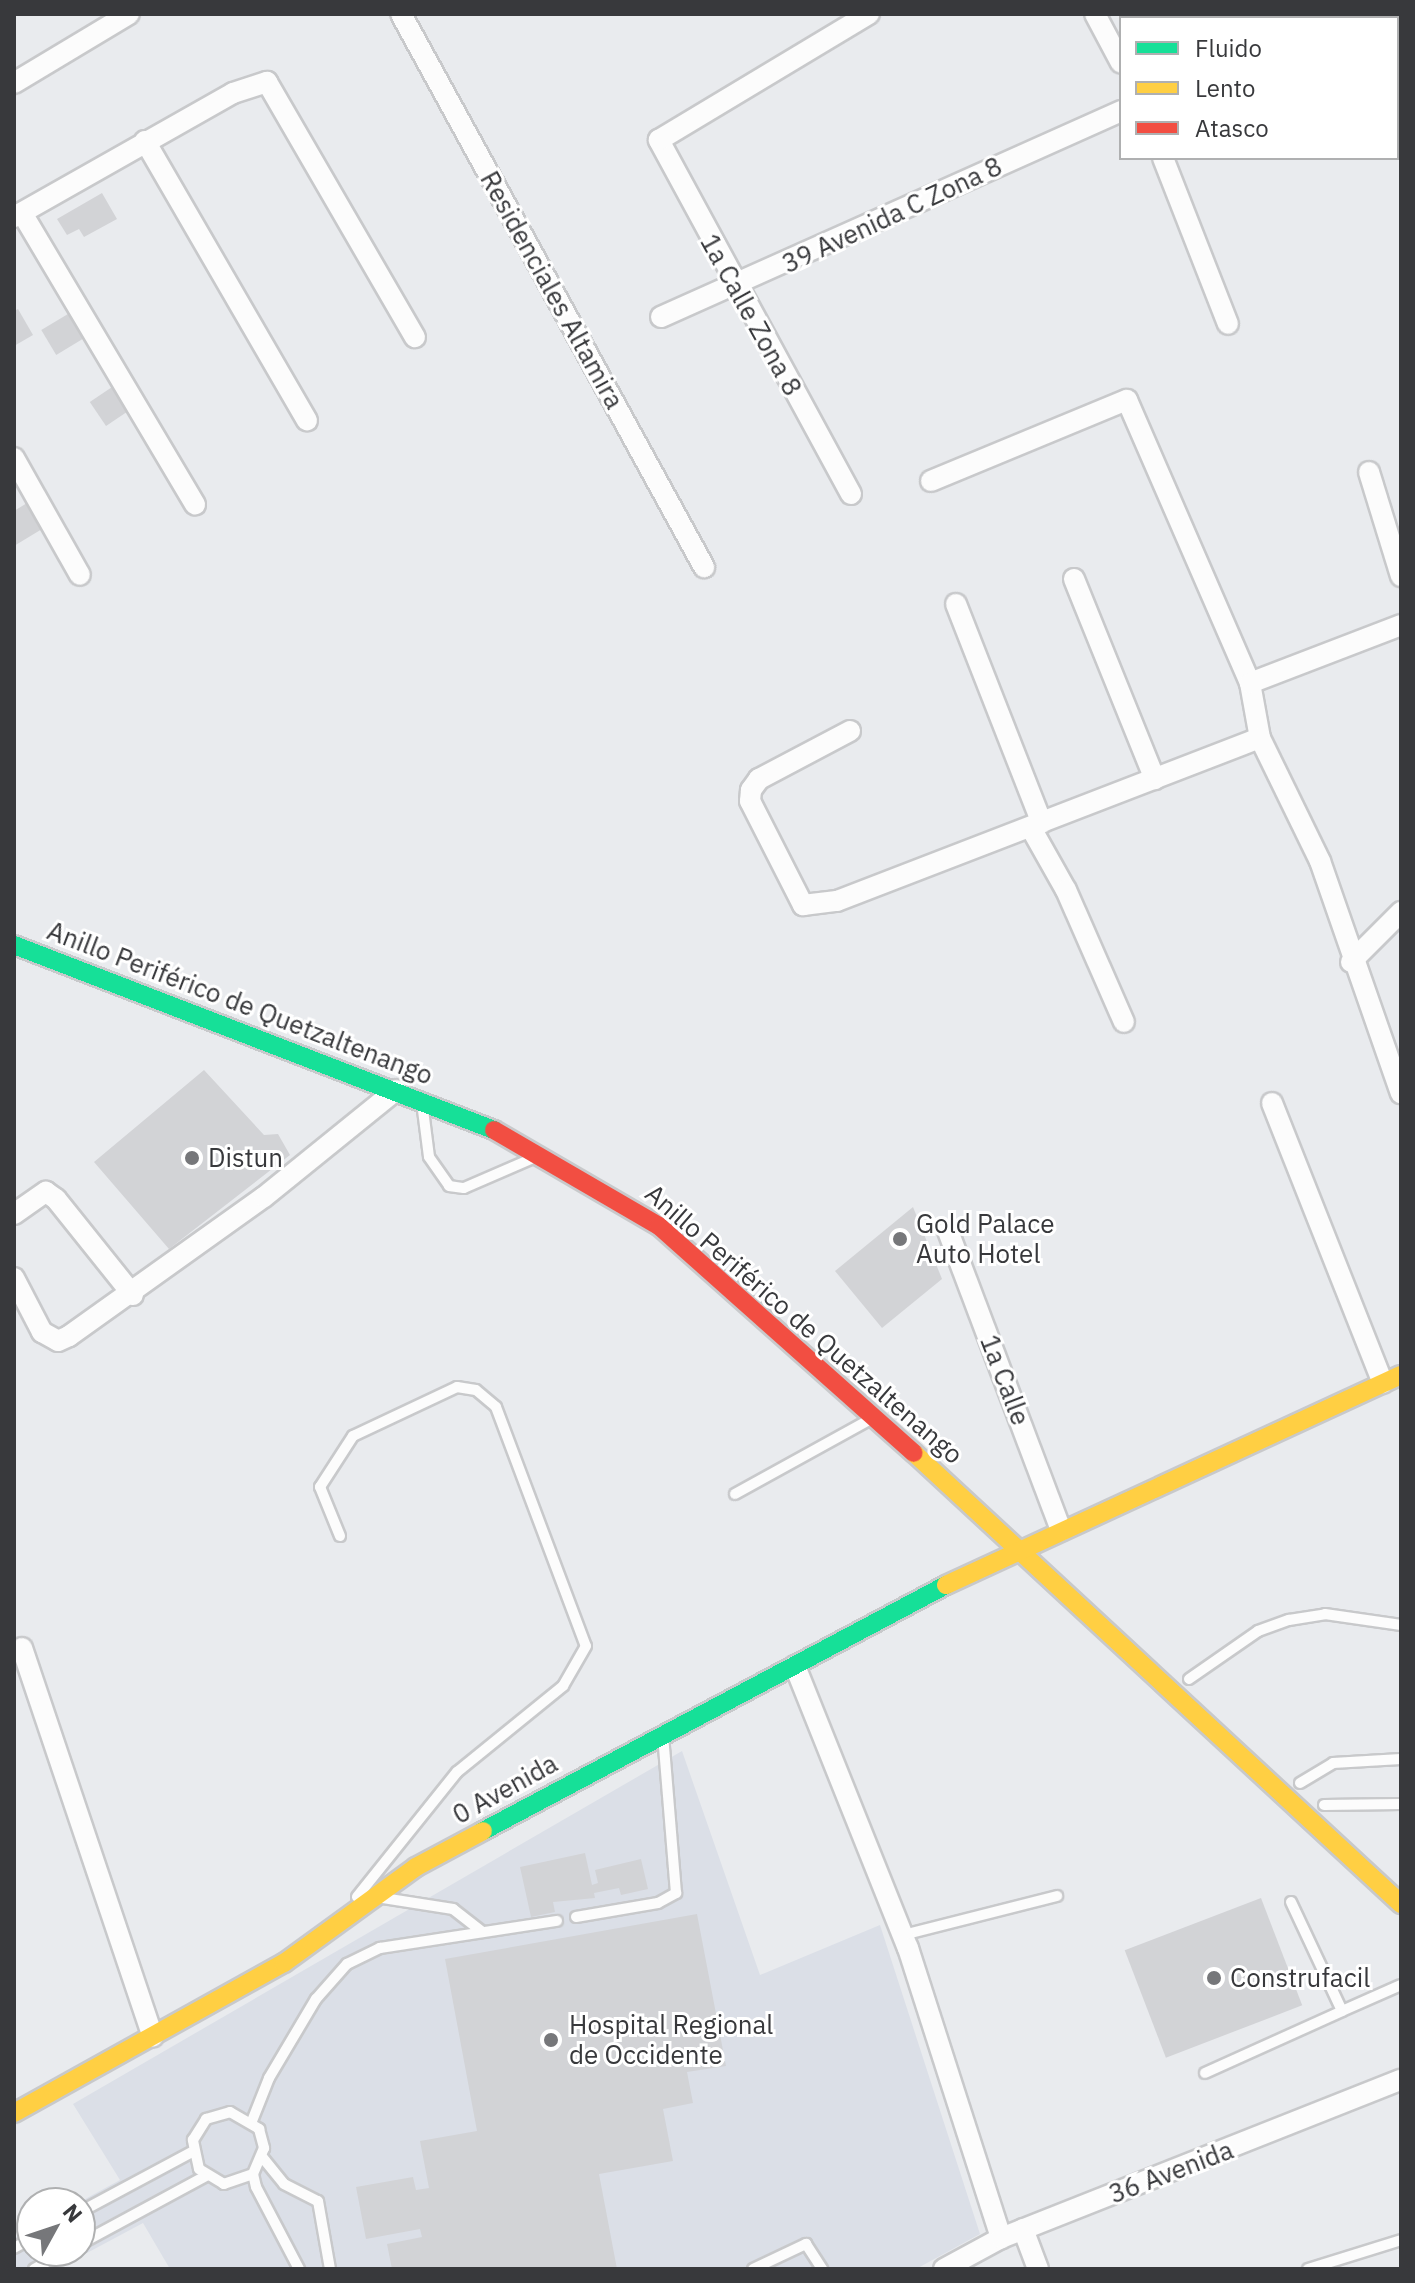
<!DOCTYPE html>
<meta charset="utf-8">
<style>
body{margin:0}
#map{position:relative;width:1415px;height:2283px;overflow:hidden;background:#e9ebee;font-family:"IBM Plex Sans",sans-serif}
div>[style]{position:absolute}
.built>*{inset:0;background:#dbdfe7}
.building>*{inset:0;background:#d2d3d6;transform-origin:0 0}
.roads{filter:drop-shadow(2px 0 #c8c9cb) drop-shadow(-2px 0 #c8c9cb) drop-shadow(0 2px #c8c9cb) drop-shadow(0 -2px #c8c9cb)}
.lane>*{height:10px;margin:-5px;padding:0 5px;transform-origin:5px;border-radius:5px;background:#fcfcfc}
.street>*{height:20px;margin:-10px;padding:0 10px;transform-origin:10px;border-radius:10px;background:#fcfcfc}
.fast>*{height:18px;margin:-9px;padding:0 9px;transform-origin:9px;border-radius:9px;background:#16e098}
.slow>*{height:18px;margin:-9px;padding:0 9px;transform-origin:9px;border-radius:9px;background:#ffcf43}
.jam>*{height:18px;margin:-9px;padding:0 9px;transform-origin:9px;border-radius:9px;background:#f24e42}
.dots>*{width:22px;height:22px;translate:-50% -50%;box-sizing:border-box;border:4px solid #fff;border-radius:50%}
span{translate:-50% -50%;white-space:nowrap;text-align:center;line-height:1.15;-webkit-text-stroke:6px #fff;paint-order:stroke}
.street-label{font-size:26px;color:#38393c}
.poi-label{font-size:26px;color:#38393c}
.left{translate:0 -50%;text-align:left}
.frame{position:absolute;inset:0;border:16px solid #38393c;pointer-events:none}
.legend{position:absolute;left:1119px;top:16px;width:280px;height:144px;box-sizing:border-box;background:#fff;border:2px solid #afb0b1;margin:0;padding:10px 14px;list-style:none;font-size:24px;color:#38393c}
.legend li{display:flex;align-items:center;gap:16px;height:40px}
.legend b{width:40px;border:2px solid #afb0b1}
.north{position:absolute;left:16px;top:2187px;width:80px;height:80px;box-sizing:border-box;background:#fff;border:2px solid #afb0b1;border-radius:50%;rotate:50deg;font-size:22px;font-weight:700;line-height:32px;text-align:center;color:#38393c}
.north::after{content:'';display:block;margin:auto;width:28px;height:36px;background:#76777a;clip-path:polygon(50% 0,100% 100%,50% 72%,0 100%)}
</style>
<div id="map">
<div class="built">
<div style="clip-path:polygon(682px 1751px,760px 1975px,880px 1925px,980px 2234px,916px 2269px,170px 2269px,143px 2223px,57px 2269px,14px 2269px,14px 2238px,32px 2228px,32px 2251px,80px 2251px,78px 2203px,120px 2180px,73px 2104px)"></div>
</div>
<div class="building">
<div style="clip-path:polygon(102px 193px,117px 219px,84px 237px,79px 229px,67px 235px,57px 219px)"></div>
<div style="clip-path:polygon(18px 309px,33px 335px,14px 346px,14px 311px)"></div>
<div style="left:73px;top:311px;width:29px;height:37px;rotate:59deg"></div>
<div style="left:118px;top:383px;width:29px;height:34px;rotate:56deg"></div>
<div style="clip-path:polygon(32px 500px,47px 526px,14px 546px,14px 511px)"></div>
<div style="clip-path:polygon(204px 1070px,264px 1135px,278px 1134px,290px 1155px,169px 1249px,94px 1162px)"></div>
<div style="clip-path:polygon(913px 1207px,942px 1279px,882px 1328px,835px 1271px)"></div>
<div style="clip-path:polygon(585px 1853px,592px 1885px,598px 1883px,595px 1870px,641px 1859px,648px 1889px,621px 1895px,619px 1888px,594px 1893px,595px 1898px,553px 1902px,555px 1912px,531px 1917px,520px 1867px)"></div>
<div style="left:1261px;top:1898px;width:115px;height:146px;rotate:69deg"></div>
<div style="clip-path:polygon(697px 1914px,726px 2066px,687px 2072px,693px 2103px,663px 2109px,673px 2161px,599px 2174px,617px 2269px,392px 2269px,387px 2244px,422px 2237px,420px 2229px,366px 2239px,356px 2187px,413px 2177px,416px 2190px,429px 2188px,420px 2141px,477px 2131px,445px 1959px)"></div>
</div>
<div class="roads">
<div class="lane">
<div style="left:423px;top:1110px;width:47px;rotate:82.7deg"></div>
<div style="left:429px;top:1157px;width:35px;rotate:55deg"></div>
<div style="left:449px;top:1186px;width:15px;rotate:8deg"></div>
<div style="left:464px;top:1188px;width:73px;rotate:-23.4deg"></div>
<div style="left:735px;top:1494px;width:153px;rotate:-28.9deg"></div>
<div style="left:340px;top:1536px;width:53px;rotate:-112.2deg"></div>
<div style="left:320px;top:1487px;width:61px;rotate:-57.1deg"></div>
<div style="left:353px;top:1436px;width:115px;rotate:-25.2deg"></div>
<div style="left:457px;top:1387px;width:19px;rotate:9deg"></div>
<div style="left:476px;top:1390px;width:26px;rotate:40deg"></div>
<div style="left:496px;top:1407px;width:255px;rotate:69.4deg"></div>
<div style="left:586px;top:1646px;width:46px;rotate:119.9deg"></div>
<div style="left:563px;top:1686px;width:136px;rotate:140.9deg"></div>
<div style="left:457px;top:1772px;width:160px;rotate:128.7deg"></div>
<div style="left:1189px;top:1679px;width:84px;rotate:-34.8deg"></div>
<div style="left:1258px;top:1631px;width:33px;rotate:-20deg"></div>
<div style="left:1289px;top:1620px;width:36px;rotate:-9deg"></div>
<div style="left:1325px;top:1614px;width:77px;rotate:8.2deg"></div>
<div style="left:1300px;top:1783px;width:39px;rotate:-31deg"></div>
<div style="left:1333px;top:1763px;width:68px;rotate:-3.4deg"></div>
<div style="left:1324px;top:1805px;width:77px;rotate:-0.7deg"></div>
<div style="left:383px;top:1898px;width:71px;rotate:8.9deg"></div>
<div style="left:453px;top:1909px;width:37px;rotate:38deg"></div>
<div style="left:1291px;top:1902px;width:120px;rotate:64.9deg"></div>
<div style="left:1342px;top:2011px;width:64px;rotate:-23.8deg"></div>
<div style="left:576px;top:1917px;width:83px;rotate:-9.7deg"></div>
<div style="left:658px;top:1903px;width:21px;rotate:-29deg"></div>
<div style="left:676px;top:1893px;width:159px;rotate:-94.7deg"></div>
<div style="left:903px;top:1935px;width:159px;rotate:-14.2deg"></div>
<div style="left:1205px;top:2073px;width:150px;rotate:-24.3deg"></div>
<div style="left:252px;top:2121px;width:46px;rotate:-68.4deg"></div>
<div style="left:269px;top:2078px;width:92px;rotate:-59.3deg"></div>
<div style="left:316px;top:1999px;width:47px;rotate:-48.5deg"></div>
<div style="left:347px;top:1964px;width:37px;rotate:-26deg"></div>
<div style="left:380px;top:1948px;width:179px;rotate:-8.7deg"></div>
<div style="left:263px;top:2158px;width:33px;rotate:51deg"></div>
<div style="left:284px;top:2184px;width:38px;rotate:27deg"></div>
<div style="left:318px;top:2201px;width:69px;rotate:80deg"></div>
<div style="left:253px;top:2174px;width:31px;rotate:161deg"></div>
<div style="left:224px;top:2184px;width:29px;rotate:-149deg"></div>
<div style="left:199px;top:2169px;width:30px;rotate:-102deg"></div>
<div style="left:193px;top:2140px;width:25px;rotate:-58deg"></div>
<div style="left:206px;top:2119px;width:25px;rotate:-16deg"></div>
<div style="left:230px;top:2112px;width:34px;rotate:30deg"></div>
<div style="left:259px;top:2129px;width:20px;rotate:75deg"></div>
<div style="left:264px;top:2148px;width:28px;rotate:113deg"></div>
<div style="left:253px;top:2174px;width:13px;rotate:77deg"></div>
<div style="left:256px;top:2187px;width:93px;rotate:62.3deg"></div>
<div style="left:80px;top:2212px;width:127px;rotate:-28.2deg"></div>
<div style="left:80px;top:2244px;width:143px;rotate:-28.4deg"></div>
<div style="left:14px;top:2248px;width:21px;rotate:-29deg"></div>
<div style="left:34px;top:2269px;width:38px;rotate:-29deg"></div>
<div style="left:753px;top:2269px;width:59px;rotate:-25.3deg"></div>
<div style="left:806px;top:2244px;width:30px;rotate:57deg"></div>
<div style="left:1308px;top:2269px;width:97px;rotate:-17.3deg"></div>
</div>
<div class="street">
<div style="left:401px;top:14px;width:631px;rotate:61.28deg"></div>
<div style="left:1095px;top:14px;width:55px;rotate:62deg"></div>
<div style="left:1312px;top:14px;width:4px;rotate:76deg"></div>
<div style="left:1330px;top:18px;width:13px;rotate:-18deg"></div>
<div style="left:14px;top:83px;width:134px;rotate:-31deg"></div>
<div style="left:145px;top:141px;width:323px;rotate:59.9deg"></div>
<div style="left:1163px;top:158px;width:178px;rotate:68.6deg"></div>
<div style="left:22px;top:213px;width:339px;rotate:59.3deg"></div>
<div style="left:14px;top:217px;width:252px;rotate:-29.5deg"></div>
<div style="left:233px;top:93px;width:36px;rotate:-18deg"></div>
<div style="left:267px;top:82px;width:295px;rotate:59.9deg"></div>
<div style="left:661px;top:317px;width:504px;rotate:-24.12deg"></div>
<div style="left:14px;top:458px;width:134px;rotate:60.6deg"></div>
<div style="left:1369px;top:472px;width:109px;rotate:72.9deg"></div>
<div style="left:931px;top:481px;width:212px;rotate:-22.5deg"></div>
<div style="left:1127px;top:400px;width:309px;rotate:66.5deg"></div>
<div style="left:1250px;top:683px;width:56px;rotate:79.7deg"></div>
<div style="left:1260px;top:738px;width:137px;rotate:64deg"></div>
<div style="left:1320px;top:861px;width:246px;rotate:70.8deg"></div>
<div style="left:851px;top:494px;width:403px;rotate:-118.5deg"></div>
<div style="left:659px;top:140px;width:245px;rotate:-31deg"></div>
<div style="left:1074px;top:579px;width:216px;rotate:68deg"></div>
<div style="left:956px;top:604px;width:235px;rotate:68.6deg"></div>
<div style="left:1250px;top:683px;width:162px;rotate:-21deg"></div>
<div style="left:850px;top:731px;width:103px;rotate:152.2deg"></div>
<div style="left:759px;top:779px;width:14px;rotate:126deg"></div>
<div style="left:751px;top:790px;width:11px;rotate:95deg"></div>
<div style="left:750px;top:801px;width:117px;rotate:63deg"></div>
<div style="left:803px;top:905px;width:34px;rotate:-7deg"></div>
<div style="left:837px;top:901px;width:453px;rotate:-21.1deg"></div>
<div style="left:1031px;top:828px;width:71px;rotate:60.6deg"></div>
<div style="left:1066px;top:890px;width:144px;rotate:66.3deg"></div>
<div style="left:1351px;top:962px;width:71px;rotate:-45deg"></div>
<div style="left:1272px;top:1103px;width:301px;rotate:68.4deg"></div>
<div style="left:14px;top:1214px;width:39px;rotate:-35deg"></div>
<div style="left:46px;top:1192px;width:12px;rotate:35deg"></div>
<div style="left:56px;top:1199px;width:123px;rotate:51.3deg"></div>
<div style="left:948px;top:1231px;width:320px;rotate:69.3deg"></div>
<div style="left:14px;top:1278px;width:61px;rotate:62.6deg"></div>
<div style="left:42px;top:1332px;width:18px;rotate:29deg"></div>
<div style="left:58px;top:1341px;width:12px;rotate:-24deg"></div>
<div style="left:69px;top:1336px;width:239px;rotate:-35.5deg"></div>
<div style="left:264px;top:1197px;width:170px;rotate:-39deg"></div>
<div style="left:22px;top:1648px;width:410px;rotate:71.4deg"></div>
<div style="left:795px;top:1666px;width:304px;rotate:68.2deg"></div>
<div style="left:908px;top:1948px;width:305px;rotate:72.2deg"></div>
<div style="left:1023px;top:2229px;width:43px;rotate:69.4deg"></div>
<div style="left:944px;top:2269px;width:65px;rotate:-28.5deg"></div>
<div style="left:1001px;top:2238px;width:430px;rotate:-21.6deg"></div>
</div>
<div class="fast">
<div style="left:14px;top:945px;width:514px;rotate:21.08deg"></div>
<div style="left:483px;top:1831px;width:524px;rotate:-27.98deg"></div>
</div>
<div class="slow">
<div style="left:914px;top:1453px;width:664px;rotate:42.8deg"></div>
<div style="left:946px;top:1585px;width:501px;rotate:-24.78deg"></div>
<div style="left:14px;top:2113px;width:309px;rotate:-29.1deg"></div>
<div style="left:284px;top:1963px;width:163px;rotate:-36deg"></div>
<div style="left:416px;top:1867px;width:76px;rotate:-28.2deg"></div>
</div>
<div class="jam">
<div style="left:494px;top:1130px;width:191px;rotate:30.2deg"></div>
<div style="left:659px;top:1226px;width:341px;rotate:41.7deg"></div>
</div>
</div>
<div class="dots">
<div style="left:192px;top:1158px;background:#76777a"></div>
<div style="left:900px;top:1239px;background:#76777a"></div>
<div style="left:1214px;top:1978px;background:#76777a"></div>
<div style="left:551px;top:2040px;background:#76777a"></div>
</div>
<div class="street-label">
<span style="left:892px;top:215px;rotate:-25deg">39 Avenida C Zona 8</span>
<span style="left:552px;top:290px;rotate:61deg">Residenciales Altamira</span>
<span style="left:751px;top:315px;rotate:61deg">1a Calle Zona 8</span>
<span style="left:240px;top:1003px;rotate:21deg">Anillo Periférico de Quetzaltenango</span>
<span style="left:804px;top:1324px;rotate:41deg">Anillo Periférico de Quetzaltenango</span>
<span style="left:1005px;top:1380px;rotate:69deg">1a Calle</span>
<span style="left:505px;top:1789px;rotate:-29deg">0 Avenida</span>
<span style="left:1171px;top:2172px;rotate:-21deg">36 Avenida</span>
</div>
<div class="poi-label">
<span class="left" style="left:208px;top:1158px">Distun</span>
<span class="left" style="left:916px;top:1239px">Gold Palace<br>Auto Hotel</span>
<span class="left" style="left:1230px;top:1978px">Construfacil</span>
<span class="left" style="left:569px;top:2040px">Hospital Regional<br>de Occidente</span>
</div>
<div class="frame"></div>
<ul class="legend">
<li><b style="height:10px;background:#16e098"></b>Fluido</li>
<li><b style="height:10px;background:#ffcf43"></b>Lento</li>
<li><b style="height:10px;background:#f24e42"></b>Atasco</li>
</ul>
<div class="north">N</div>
</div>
